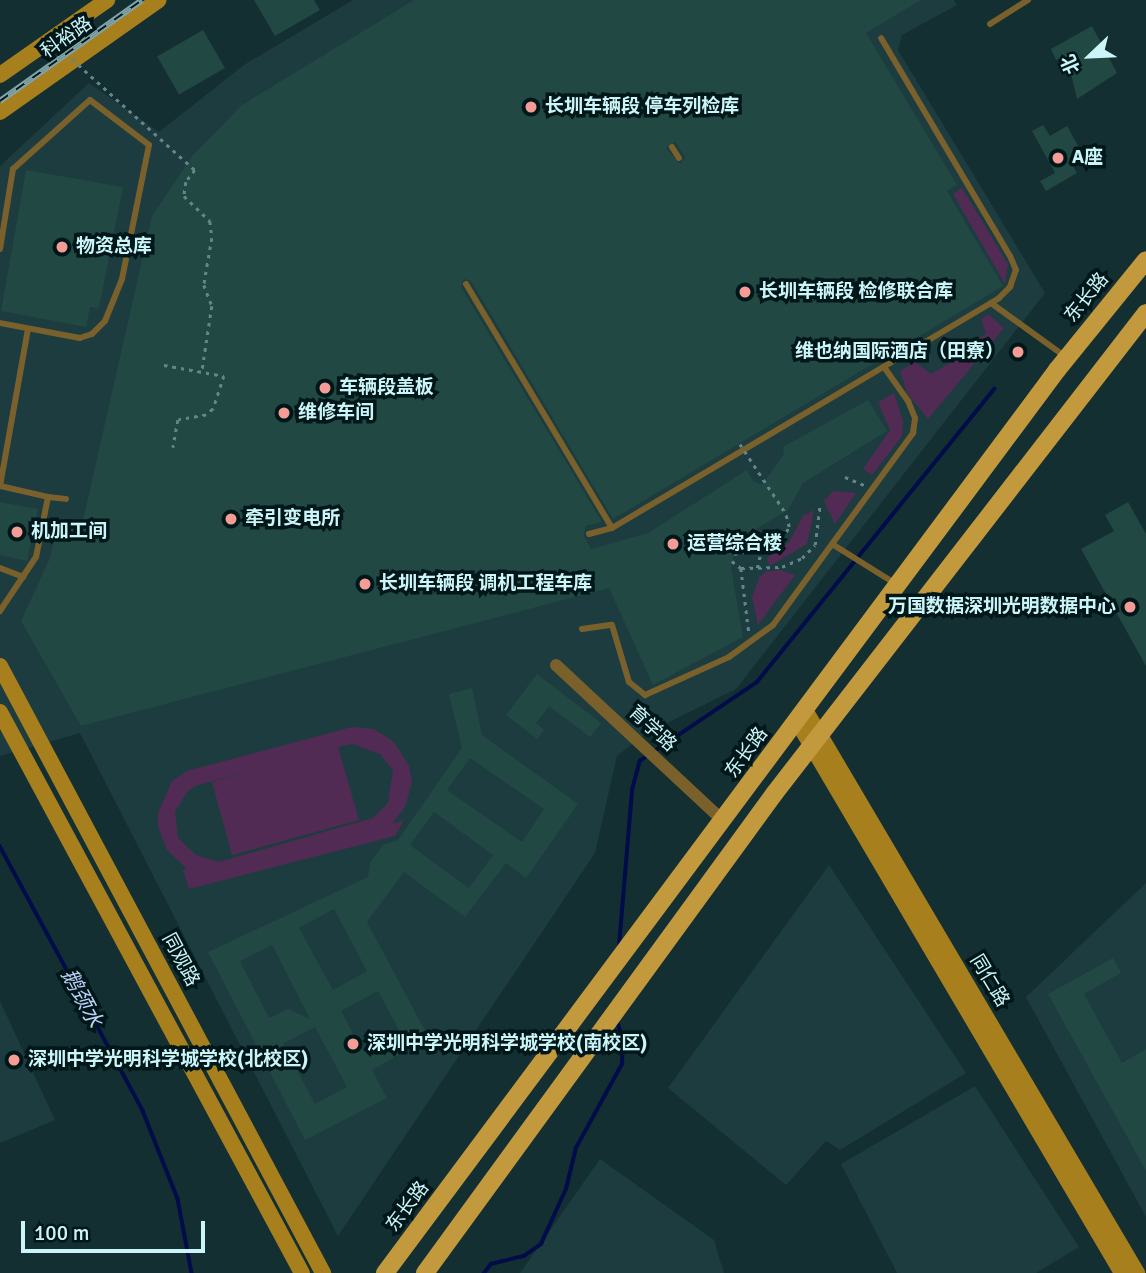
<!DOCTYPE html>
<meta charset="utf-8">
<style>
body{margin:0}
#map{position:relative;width:1146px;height:1273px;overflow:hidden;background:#132f32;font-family:Signika,"Noto Sans SC",sans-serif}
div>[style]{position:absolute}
.built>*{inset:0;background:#1c3c3f}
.green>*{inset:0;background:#522b55}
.stream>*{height:3.5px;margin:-1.75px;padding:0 1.75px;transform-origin:1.75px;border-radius:1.75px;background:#000c4a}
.building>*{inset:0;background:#214843;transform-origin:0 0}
.path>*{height:2.5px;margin-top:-1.25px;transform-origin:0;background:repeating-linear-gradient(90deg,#64868a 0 3.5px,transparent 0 8.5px)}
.lane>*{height:6px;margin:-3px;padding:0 3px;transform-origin:3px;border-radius:3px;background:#7a612c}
.street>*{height:12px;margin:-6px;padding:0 6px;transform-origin:6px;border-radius:6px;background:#7a612c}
.secondary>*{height:16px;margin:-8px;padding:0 8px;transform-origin:8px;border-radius:8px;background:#a87f1d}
.primary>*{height:18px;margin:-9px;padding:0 9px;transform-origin:9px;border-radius:9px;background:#c3993e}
.rail>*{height:6px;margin-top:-3px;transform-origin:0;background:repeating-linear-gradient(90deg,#001719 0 10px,#81a5a9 0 20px);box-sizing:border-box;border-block:2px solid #81a5a9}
.path-bridge>*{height:2.5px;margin-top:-1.25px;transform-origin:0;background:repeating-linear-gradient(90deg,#64868a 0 3.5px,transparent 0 8.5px)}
.dots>*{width:19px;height:19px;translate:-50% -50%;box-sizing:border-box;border:4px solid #001719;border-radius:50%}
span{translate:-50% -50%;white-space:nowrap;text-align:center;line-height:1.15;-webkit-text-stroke:7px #001719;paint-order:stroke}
.street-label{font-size:19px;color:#ccf5f9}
.poi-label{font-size:19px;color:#ccf5f9;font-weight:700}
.left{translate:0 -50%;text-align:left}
.right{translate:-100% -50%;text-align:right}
.water-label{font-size:21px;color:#bdd0f7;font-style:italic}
.north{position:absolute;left:1055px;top:21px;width:70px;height:70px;-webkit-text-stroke:5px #001719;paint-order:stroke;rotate:247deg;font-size:19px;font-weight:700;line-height:28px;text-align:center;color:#ccf5f9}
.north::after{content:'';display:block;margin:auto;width:24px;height:32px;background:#ccf5f9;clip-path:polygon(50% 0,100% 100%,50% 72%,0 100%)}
.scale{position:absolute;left:21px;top:1221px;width:184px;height:32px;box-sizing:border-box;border:4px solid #ccf5f9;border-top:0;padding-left:9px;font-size:21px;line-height:24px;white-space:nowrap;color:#ccf5f9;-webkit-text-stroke:5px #001719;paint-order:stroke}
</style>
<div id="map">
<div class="built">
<div style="clip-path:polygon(353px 0,954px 0,957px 5px,902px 35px,898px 50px,1045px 293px,736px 689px,645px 734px,617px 756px,595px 853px,338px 1236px,80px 733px,0 756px,0 166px,89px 83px,159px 132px,244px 65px)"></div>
<div style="clip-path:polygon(829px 865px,966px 1073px,840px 1150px,826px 1141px,786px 1185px,668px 1088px)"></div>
<div style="clip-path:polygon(1146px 883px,1146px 1217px,1026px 997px)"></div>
<div style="clip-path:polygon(0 1001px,55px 1120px,0 1143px)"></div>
<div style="clip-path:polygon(975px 1086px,1079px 1247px,1036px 1273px,897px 1273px,841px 1164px)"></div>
<div style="clip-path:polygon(600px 1159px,714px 1240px,724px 1273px,520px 1273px)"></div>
</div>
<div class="green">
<div style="clip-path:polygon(962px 188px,1008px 264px,1005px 284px,953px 194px)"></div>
<div style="clip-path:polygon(988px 314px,1004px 328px,928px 419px,907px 393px,900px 371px,915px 362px,931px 374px,976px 348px,974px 341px,986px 334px,981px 319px)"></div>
<div style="clip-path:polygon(894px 393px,903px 421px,902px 436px,872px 475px,863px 469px,890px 430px,878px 402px)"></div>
<div style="clip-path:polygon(833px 491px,856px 493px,835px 524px,824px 501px)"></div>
<div style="clip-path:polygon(814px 510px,807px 544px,770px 566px,767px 558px,789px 542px,803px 516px)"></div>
<div style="clip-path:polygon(779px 570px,795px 575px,758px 625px,752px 597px,759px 578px,765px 572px)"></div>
<div style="clip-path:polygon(evenodd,352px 727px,374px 729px,394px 742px,409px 766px,412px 782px,405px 807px,392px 824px,404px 820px,395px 836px,189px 889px,183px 870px,187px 869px,167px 850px,158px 827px,158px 813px,172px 781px,187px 771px,352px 727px,352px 744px,380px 754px,393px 770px,388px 803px,373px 818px,219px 862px,196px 855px,178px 838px,175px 812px,187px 792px,195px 786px,248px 771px,212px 782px,232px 855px,359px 820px,338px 747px,352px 744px)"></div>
</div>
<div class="stream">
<div style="left:0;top:846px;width:301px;rotate:61.6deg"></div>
<div style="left:143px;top:1111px;width:95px;rotate:68.3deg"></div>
<div style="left:178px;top:1199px;width:75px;rotate:79.3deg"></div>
<div style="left:619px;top:946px;width:157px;rotate:-85.2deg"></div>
<div style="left:632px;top:790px;width:30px;rotate:-75deg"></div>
<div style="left:640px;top:761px;width:141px;rotate:-34deg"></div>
<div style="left:757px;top:682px;width:377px;rotate:-51deg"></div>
<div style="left:484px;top:1273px;width:11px;rotate:-52deg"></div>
<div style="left:491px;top:1264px;width:34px;rotate:-14deg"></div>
<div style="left:524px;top:1256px;width:21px;rotate:-35deg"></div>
<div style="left:541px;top:1244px;width:60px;rotate:-65.6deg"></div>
<div style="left:566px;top:1189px;width:42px;rotate:-76.3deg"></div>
<div style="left:576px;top:1148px;width:96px;rotate:-61.3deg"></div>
<div style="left:622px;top:1064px;width:23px;rotate:-88deg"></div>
<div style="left:623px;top:1041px;width:21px;rotate:-107deg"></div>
</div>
<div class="building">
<div style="clip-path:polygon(254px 0,314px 0,320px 10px,275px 36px)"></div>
<div style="clip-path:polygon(evenodd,414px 0,921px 0,866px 33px,957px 185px,947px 191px,1003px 286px,613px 519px,471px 281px,464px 279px,461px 287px,602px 522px,585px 526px,584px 536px,591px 549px,648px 533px,747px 470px,753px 481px,762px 485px,784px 454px,783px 447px,868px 400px,887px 431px,803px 483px,788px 510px,736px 541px,731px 568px,743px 637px,653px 685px,609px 588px,81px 726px,21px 621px,50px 558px,57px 524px,81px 529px,152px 216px,193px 155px,242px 105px,414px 0,675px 142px,685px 157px,680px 164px,666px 148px,675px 142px)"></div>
<div style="clip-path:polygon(1092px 26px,1117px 73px,1077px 99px,1071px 74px,1062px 57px,1056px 60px,1051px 49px)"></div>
<div style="left:203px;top:30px;width:44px;height:53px;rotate:60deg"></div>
<div style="clip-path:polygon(1043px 125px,1050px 136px,1067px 126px,1085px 158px,1073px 166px,1077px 173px,1046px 191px,1040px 181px,1055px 173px,1032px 131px)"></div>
<div style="clip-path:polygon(26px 170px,123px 187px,99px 308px,90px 307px,86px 327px,1px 311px)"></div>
<div style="clip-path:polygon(0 502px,38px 509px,27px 561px,0 555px)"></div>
<div style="clip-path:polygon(1128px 502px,1146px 534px,1146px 666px,1081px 549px,1114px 531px,1105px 515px)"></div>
<div style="clip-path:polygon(537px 674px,601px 723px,590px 737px,549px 706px,536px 723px,544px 730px,537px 739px,506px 715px)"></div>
<div style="clip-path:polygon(evenodd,472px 688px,482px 735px,578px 804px,526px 878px,506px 863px,465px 917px,404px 872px,367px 922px,429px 1038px,372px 1070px,387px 1098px,305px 1140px,208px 952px,368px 877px,370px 863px,383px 845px,398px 840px,462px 748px,449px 694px,472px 688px,470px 758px,544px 809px,522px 842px,447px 790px,470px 758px,472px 688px,434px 812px,493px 855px,469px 888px,410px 845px,434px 812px,472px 688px,334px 909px,367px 971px,333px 990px,299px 928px,334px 909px,472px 688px,272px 945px,310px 1019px,288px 1009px,269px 1018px,240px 961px,272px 945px,472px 688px,378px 991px,400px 1032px,363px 1052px,341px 1011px,378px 991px,472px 688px,315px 1027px,347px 1087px,315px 1104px,283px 1044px,315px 1027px)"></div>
<div style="clip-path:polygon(1113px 958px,1121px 973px,1084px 994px,1122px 1063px,1146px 1049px,1146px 1171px,1048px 994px)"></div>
</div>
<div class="path">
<div style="left:164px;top:365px;width:61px;rotate:10.4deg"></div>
<div style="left:224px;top:376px;width:35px;rotate:108deg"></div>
<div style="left:213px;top:409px;width:9px;rotate:139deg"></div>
<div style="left:206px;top:415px;width:28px;rotate:170deg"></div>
<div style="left:178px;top:420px;width:28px;rotate:100deg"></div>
<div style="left:845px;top:477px;width:21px;rotate:23deg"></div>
<div style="left:734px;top:554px;width:38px;rotate:-14deg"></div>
<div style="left:732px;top:561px;width:11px;rotate:38deg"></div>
<div style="left:741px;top:568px;width:65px;rotate:83deg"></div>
<div style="left:741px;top:568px;width:41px;rotate:-1.4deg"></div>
<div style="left:782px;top:567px;width:22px;rotate:-24deg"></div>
<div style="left:802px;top:558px;width:18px;rotate:-45deg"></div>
<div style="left:815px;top:545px;width:38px;rotate:-83deg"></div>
<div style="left:757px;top:568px;width:16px;rotate:-76deg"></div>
<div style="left:761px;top:552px;width:25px;rotate:-32deg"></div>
<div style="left:782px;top:539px;width:14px;rotate:-60deg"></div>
<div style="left:789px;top:527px;width:16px;rotate:-105deg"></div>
</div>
<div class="lane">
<div style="left:990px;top:24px;width:45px;rotate:-32.3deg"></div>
<div style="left:672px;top:147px;width:13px;rotate:58deg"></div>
<div style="left:0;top:249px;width:81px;rotate:-80.8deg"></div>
<div style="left:13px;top:169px;width:103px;rotate:-41.9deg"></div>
<div style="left:90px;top:100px;width:74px;rotate:37.3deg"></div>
<div style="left:149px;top:145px;width:137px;rotate:101.4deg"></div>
<div style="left:122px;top:279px;width:45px;rotate:112deg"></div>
<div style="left:105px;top:321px;width:18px;rotate:135deg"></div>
<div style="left:92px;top:334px;width:13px;rotate:162deg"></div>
<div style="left:80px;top:338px;width:81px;rotate:-169.4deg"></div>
<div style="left:466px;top:284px;width:284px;rotate:59.1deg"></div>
<div style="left:612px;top:528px;width:450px;rotate:-30.7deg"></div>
<div style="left:999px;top:298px;width:16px;rotate:-45deg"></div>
<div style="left:1010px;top:287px;width:18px;rotate:-71deg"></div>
<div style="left:1016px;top:270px;width:15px;rotate:-113deg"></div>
<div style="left:1010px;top:256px;width:253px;rotate:-120.6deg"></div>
<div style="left:991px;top:303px;width:92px;rotate:35.8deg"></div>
<div style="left:0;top:486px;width:49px;rotate:12.9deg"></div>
<div style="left:48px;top:497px;width:61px;rotate:101.3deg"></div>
<div style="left:36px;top:557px;width:65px;rotate:123.7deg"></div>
<div style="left:0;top:486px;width:159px;rotate:-79.9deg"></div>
<div style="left:48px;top:497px;width:18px;rotate:6deg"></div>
<div style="left:589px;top:534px;width:24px;rotate:-15deg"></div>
<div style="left:832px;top:544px;width:75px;rotate:32deg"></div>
<div style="left:0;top:568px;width:25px;rotate:21deg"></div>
<div style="left:582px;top:629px;width:30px;rotate:-8deg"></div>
<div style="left:612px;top:625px;width:59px;rotate:73.4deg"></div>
<div style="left:629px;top:682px;width:21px;rotate:39deg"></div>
<div style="left:645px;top:695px;width:92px;rotate:-24.3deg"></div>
<div style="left:729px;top:657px;width:54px;rotate:-36deg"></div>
<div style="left:773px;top:625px;width:238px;rotate:-53.9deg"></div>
<div style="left:913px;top:433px;width:15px;rotate:-82deg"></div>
<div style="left:915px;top:418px;width:18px;rotate:-112deg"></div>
<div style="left:908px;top:401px;width:42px;rotate:-125.2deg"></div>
</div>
<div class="street">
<div style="left:556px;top:665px;width:229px;rotate:43deg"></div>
</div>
<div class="secondary">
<div style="left:0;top:75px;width:131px;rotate:-35deg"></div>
<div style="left:0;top:112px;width:194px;rotate:-35.2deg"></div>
<div style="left:0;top:666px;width:688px;rotate:61.98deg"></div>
<div style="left:805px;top:710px;width:654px;rotate:59.47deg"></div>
<div style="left:0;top:712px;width:637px;rotate:61.71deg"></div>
<div style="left:797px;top:721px;width:641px;rotate:59.51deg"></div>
</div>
<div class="primary">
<div style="left:385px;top:1273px;width:1126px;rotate:-53.34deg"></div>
<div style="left:1057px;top:370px;width:141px;rotate:-51deg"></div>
<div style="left:425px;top:1273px;width:593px;rotate:-53.92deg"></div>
<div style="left:774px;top:794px;width:608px;rotate:-52.28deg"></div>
</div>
<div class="rail">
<div style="left:0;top:101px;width:174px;rotate:-35.4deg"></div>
</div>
<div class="path-bridge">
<div style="left:72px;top:59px;width:166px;rotate:42.1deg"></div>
<div style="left:195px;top:170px;width:15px;rotate:127deg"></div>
<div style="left:186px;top:182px;width:14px;rotate:98deg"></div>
<div style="left:184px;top:196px;width:36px;rotate:44deg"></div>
<div style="left:210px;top:221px;width:17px;rotate:83deg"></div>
<div style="left:212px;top:238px;width:48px;rotate:99.7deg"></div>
<div style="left:204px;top:285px;width:22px;rotate:69deg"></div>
<div style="left:212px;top:306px;width:67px;rotate:98.6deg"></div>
<div style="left:740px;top:444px;width:82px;rotate:56.5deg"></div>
</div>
<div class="dots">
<div style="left:531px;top:107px;background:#f59c96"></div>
<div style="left:1058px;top:158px;background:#f59c96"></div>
<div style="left:62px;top:247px;background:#f59c96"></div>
<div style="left:745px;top:292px;background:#f59c96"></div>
<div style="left:1018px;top:352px;background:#f59c96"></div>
<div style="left:325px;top:388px;background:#f59c96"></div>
<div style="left:284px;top:413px;background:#f59c96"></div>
<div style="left:231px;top:519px;background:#f59c96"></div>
<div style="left:17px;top:532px;background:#f59c96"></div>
<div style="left:673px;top:544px;background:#f59c96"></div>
<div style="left:365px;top:584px;background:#f59c96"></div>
<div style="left:1130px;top:607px;background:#f59c96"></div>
<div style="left:353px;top:1044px;background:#f59c96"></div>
<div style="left:14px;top:1060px;background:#f59c96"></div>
</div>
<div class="street-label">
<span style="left:67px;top:38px;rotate:-35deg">科裕路</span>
<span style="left:1087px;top:298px;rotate:-51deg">东长路</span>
<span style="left:652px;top:729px;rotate:43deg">育学路</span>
<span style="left:747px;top:753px;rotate:-54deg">东长路</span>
<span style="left:180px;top:960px;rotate:62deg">同观路</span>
<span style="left:989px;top:981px;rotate:59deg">同仁路</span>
<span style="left:408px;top:1207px;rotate:-53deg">东长路</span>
</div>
<div class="poi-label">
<span class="left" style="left:545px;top:107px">长圳车辆段 停车列检库</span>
<span class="left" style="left:1072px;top:158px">A座</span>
<span class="left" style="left:76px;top:247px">物资总库</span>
<span class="left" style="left:759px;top:292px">长圳车辆段 检修联合库</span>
<span class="right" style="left:1004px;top:352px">维也纳国际酒店（田寮）</span>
<span class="left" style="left:339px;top:388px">车辆段盖板</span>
<span class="left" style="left:298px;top:413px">维修车间</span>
<span class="left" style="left:245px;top:519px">牵引变电所</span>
<span class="left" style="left:31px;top:532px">机加工间</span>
<span class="left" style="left:687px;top:544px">运营综合楼</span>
<span class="left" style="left:379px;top:584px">长圳车辆段 调机工程车库</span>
<span class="right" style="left:1116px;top:607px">万国数据深圳光明数据中心</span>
<span class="left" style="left:367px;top:1044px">深圳中学光明科学城学校(南校区)</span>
<span class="left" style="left:28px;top:1060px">深圳中学光明科学城学校(北校区)</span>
</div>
<div class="water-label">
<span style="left:82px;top:998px;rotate:62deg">鹅颈水</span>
</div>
<div class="north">北</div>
<div class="scale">100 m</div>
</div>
